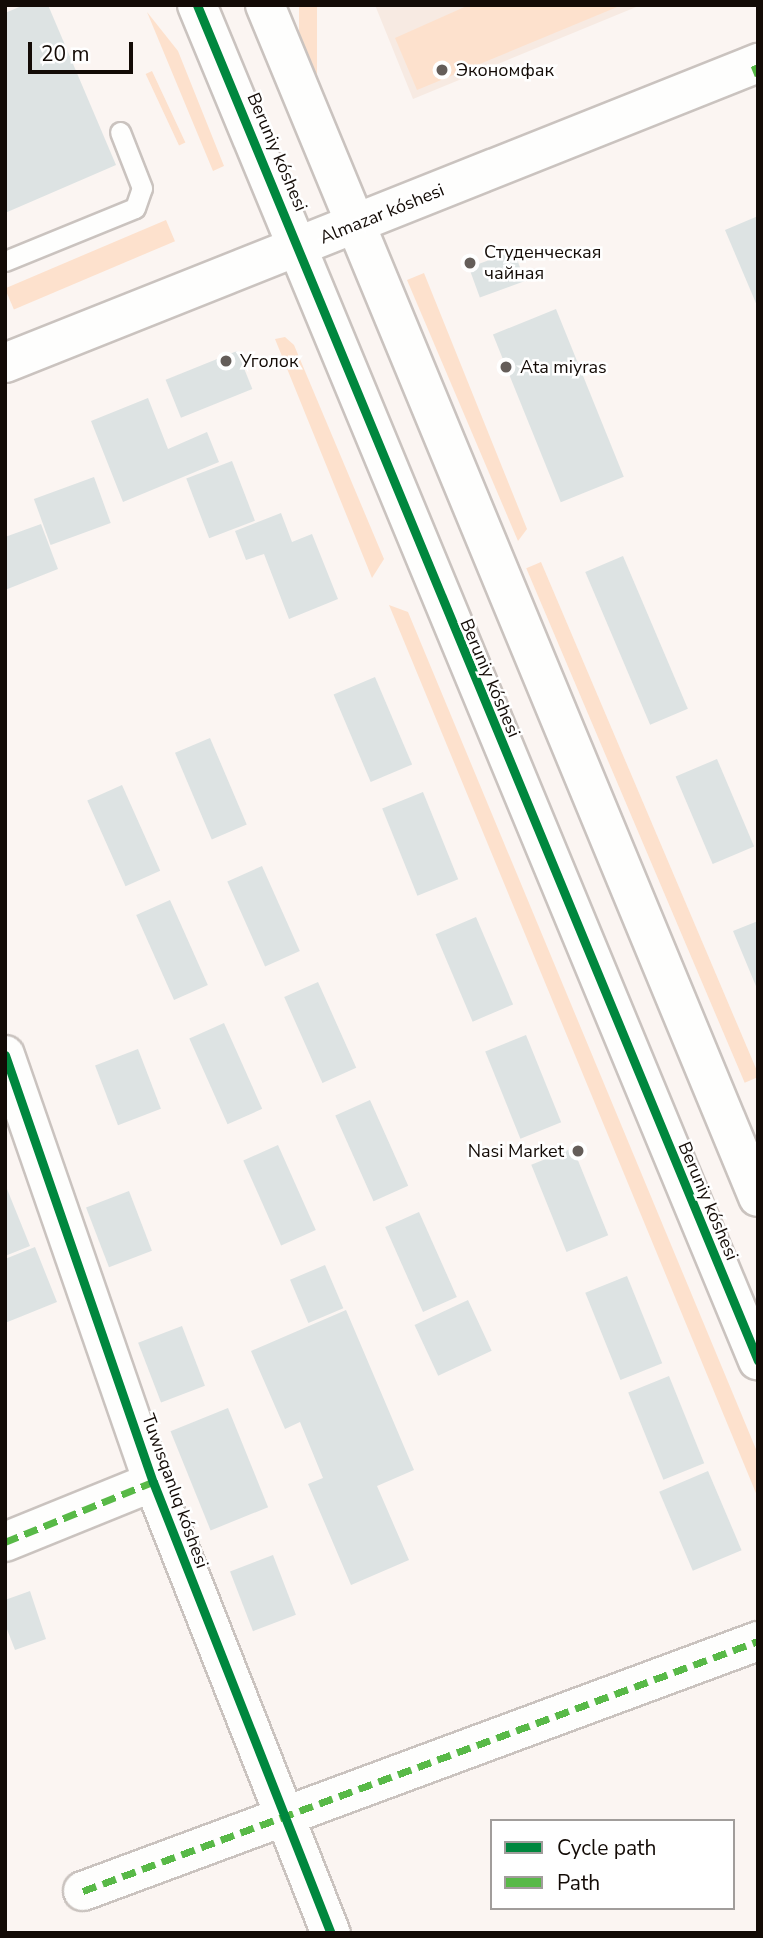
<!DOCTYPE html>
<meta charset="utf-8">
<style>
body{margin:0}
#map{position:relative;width:763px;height:1938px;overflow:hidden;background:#fbf5f2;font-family:"Nunito Sans",sans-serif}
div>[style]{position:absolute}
.built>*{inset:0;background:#f7eae2}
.green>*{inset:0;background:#fde1cd;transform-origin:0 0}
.building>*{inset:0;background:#dde3e3;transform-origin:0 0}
.roads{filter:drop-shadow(2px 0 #cac3bf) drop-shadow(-2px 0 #cac3bf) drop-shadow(0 2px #cac3bf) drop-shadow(0 -2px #cac3bf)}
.lane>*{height:19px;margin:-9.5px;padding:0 9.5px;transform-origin:9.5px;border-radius:9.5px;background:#fefefd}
.street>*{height:38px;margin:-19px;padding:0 19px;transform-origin:19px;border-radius:19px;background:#fefefd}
.secondary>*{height:38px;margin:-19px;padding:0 19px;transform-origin:19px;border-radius:19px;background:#fefefd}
.quiet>*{height:7px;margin-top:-3.5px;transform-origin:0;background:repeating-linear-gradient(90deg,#58b947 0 14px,transparent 0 21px)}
.cycleway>*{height:9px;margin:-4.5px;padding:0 4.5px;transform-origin:4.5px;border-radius:4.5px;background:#00873e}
.dots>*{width:19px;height:19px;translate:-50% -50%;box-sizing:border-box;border:4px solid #fff;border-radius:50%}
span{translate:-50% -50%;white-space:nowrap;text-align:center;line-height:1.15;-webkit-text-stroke:5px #fff;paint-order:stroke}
.poi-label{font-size:18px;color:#130b06}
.left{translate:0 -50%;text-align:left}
.right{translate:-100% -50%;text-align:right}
.street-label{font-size:18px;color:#130b06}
.frame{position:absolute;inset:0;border:7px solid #130b06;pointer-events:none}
.legend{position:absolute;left:490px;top:1819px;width:245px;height:91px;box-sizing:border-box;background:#fff;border:2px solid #a19d9b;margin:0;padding:9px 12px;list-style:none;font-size:21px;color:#130b06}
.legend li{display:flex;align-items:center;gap:14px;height:35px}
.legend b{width:35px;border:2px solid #a19d9b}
.scale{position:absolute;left:28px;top:42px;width:105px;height:32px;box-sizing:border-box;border:4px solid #130b06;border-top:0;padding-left:9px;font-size:21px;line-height:24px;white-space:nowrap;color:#130b06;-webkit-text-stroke:5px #fff;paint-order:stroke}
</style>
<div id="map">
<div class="built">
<div style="clip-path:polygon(375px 5px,641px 5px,413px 99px)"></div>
</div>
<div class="green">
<div style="left:299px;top:5px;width:18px;height:117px"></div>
<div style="clip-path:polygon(469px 5px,622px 5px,417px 90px,395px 38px)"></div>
<div style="clip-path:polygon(147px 12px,178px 51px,224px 166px,213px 171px)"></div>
<div style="left:152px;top:71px;width:79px;height:7px;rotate:65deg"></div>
<div style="left:166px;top:220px;width:23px;height:175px;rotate:67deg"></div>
<div style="clip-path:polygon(424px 273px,527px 529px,518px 541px,407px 280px)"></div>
<div style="clip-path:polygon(285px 337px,294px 345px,384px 559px,372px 578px,275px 339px)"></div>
<div style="left:541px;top:562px;width:559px;height:16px;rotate:67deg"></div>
<div style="clip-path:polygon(389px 605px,408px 612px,758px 1454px,758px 1498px)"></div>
</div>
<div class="building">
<div style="clip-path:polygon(24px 5px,48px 5px,116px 165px,5px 213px,5px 13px)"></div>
<div style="clip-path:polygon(758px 216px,758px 308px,725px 230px)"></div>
<div style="left:514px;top:251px;width:32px;height:48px;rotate:70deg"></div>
<div style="left:556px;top:309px;width:181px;height:68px;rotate:68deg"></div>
<div style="left:237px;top:351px;width:41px;height:77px;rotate:68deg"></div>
<div style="clip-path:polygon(148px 398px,168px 449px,207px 432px,219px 462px,123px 502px,91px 421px)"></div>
<div style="left:232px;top:461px;width:64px;height:49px;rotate:69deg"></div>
<div style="left:94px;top:477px;width:49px;height:64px;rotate:70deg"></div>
<div style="clip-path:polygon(281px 513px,292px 542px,312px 534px,338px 599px,289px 619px,264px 554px,246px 560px,235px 531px)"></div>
<div style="clip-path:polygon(41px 524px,58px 569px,5px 590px,5px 537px)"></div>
<div style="left:623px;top:556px;width:166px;height:41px;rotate:67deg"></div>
<div style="left:375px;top:677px;width:95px;height:45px;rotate:67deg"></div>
<div style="left:210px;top:738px;width:94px;height:38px;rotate:67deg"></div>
<div style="left:717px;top:759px;width:95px;height:45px;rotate:67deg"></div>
<div style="left:122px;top:785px;width:94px;height:38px;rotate:66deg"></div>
<div style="left:423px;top:792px;width:94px;height:44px;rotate:68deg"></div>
<div style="left:262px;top:866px;width:93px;height:38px;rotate:66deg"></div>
<div style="left:170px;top:900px;width:93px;height:37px;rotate:66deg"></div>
<div style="left:476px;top:917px;width:95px;height:44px;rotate:67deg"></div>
<div style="clip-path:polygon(758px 921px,758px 991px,733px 931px)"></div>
<div style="left:318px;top:982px;width:94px;height:37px;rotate:66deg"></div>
<div style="left:224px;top:1023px;width:94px;height:38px;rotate:66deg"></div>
<div style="left:526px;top:1035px;width:94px;height:44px;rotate:68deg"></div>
<div style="left:138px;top:1049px;width:64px;height:46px;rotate:69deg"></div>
<div style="left:370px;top:1100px;width:94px;height:38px;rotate:66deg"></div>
<div style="left:278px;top:1145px;width:93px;height:38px;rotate:66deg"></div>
<div style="left:573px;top:1148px;width:94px;height:45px;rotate:68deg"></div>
<div style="clip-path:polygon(5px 1184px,30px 1246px,5px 1256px)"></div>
<div style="left:129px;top:1191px;width:64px;height:46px;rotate:69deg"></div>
<div style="left:419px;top:1212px;width:93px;height:37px;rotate:66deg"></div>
<div style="clip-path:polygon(35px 1247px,57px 1302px,5px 1323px,5px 1259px)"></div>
<div style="left:325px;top:1265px;width:47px;height:38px;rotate:67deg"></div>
<div style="left:627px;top:1276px;width:94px;height:45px;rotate:68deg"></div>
<div style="left:468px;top:1300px;width:56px;height:59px;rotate:65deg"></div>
<div style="clip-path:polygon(346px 1310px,414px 1470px,377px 1486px,409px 1560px,351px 1585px,308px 1484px,323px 1478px,300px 1422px,285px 1429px,251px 1351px)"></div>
<div style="left:182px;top:1326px;width:64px;height:47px;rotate:69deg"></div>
<div style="left:669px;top:1376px;width:94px;height:44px;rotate:68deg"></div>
<div style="left:228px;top:1408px;width:107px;height:62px;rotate:68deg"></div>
<div style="left:708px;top:1471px;width:86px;height:53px;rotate:67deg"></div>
<div style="left:273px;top:1555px;width:64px;height:46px;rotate:69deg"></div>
<div style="clip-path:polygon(30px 1591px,46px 1639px,15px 1650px,5px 1624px,5px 1600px)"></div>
</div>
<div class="roads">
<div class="lane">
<div style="left:5px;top:261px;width:140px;rotate:-22.2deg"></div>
<div style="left:135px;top:208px;width:21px;rotate:-71deg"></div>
<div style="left:142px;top:188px;width:60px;rotate:-111.4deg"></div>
</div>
<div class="street">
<div style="left:5px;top:1055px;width:452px;rotate:70.9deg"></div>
<div style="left:153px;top:1482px;width:485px;rotate:68.5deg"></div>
<div style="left:5px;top:1542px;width:160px;rotate:-22.1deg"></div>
<div style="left:83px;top:1891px;width:720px;rotate:-20.32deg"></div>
</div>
<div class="secondary">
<div style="left:197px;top:5px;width:1467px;rotate:67.52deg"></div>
<div style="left:265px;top:5px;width:1290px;rotate:67.53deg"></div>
<div style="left:5px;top:363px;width:811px;rotate:-21.72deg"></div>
</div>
</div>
<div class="quiet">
<div style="left:754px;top:65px;width:11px;rotate:68deg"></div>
<div style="left:5px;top:1542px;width:160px;rotate:-22.1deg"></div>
<div style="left:83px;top:1891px;width:720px;rotate:-20.32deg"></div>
</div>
<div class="cycleway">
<div style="left:197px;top:5px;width:1467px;rotate:67.52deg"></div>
<div style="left:5px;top:1055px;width:452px;rotate:70.9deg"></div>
<div style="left:153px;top:1482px;width:485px;rotate:68.5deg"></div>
</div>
<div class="dots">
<div style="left:442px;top:70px;background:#645d59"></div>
<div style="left:470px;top:263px;background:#645d59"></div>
<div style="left:226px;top:361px;background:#645d59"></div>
<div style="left:506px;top:367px;background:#645d59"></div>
<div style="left:578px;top:1151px;background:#645d59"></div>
</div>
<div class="poi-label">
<span class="left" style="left:456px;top:70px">Экономфак</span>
<span class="left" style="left:484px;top:263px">Студенческая<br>чайная</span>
<span class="left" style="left:240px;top:361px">Уголок</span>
<span class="left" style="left:520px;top:367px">Ata miyras</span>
<span class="right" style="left:564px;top:1151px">Nasi Market</span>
</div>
<div class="street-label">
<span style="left:277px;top:152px;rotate:67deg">Beruniy kóshesi</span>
<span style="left:382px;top:214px;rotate:-22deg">Almazar kóshesi</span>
<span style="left:490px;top:678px;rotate:67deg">Beruniy kóshesi</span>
<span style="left:708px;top:1201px;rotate:67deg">Beruniy kóshesi</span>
<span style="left:175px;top:1491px;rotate:70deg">Tuwısqanlıq kóshesi</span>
</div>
<div class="frame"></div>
<ul class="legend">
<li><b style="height:9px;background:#00873e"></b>Cycle path</li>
<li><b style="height:9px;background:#58b947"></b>Path</li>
</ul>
<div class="scale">20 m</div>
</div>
